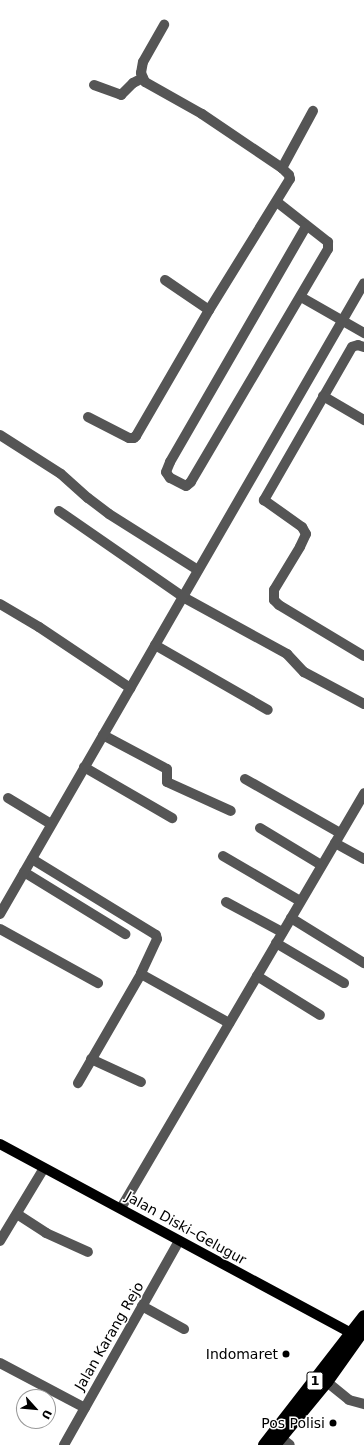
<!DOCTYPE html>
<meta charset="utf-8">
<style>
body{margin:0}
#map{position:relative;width:364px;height:1445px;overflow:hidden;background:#fff;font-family:"DejaVu Sans",sans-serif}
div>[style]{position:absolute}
.minor>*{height:10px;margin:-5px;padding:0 5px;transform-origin:5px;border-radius:5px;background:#555}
.major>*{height:10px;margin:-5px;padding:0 5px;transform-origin:5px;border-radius:5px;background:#000}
.highway>*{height:12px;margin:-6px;padding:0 6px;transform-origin:6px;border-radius:6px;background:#000}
.dots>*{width:11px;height:11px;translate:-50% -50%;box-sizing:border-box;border:2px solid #fff;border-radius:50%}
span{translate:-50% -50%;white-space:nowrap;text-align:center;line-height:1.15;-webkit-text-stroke:3px #fff;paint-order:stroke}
.shield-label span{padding:1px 3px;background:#fff;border:1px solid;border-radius:3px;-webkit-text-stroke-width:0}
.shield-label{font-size:13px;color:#000;font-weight:700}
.street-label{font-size:14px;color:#000}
.poi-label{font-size:14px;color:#000}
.right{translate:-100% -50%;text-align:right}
.north{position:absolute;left:16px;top:1389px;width:40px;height:40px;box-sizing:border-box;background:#fff;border:1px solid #999;border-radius:50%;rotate:117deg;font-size:11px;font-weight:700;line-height:16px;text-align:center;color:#000}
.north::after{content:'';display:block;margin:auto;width:14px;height:18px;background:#000;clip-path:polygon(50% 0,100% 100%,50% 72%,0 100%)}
</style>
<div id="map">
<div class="minor">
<div style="left:94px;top:85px;width:29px;rotate:20deg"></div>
<div style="left:121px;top:95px;width:17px;rotate:-45deg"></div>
<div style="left:133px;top:83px;width:11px;rotate:-27deg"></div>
<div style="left:282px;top:168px;width:65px;rotate:-61.5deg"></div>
<div style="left:277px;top:202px;width:65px;rotate:38.1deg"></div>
<div style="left:328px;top:242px;width:7px;rotate:90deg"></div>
<div style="left:328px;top:249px;width:270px;rotate:120.5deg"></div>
<div style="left:191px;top:482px;width:6px;rotate:141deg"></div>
<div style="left:186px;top:486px;width:18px;rotate:-153deg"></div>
<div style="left:170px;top:478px;width:7px;rotate:-124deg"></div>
<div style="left:166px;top:472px;width:11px;rotate:-68deg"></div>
<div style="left:170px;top:462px;width:272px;rotate:-60deg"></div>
<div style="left:165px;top:280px;width:53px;rotate:34.3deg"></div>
<div style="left:301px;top:297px;width:73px;rotate:29.7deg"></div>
<div style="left:364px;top:347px;width:6px;rotate:-162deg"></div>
<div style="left:358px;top:345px;width:6px;rotate:162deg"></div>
<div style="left:352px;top:347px;width:177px;rotate:119.9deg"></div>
<div style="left:264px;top:500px;width:47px;rotate:35.4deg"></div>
<div style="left:302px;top:527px;width:8px;rotate:60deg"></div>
<div style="left:306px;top:534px;width:14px;rotate:115deg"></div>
<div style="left:300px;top:547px;width:50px;rotate:121.2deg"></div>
<div style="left:274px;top:590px;width:10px;rotate:90deg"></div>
<div style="left:274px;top:600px;width:7px;rotate:45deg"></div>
<div style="left:279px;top:605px;width:99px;rotate:31deg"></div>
<div style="left:323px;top:396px;width:48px;rotate:30.3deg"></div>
<div style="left:88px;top:417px;width:46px;rotate:27.1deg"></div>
<div style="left:129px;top:438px;width:5px"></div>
<div style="left:134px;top:438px;width:3px;rotate:-45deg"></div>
<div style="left:136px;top:436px;width:146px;rotate:-59.9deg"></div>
<div style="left:209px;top:310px;width:154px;rotate:-58.3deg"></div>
<div style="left:290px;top:179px;width:4px;rotate:-104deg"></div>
<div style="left:289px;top:175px;width:10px;rotate:-135deg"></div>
<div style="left:282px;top:168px;width:97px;rotate:-146deg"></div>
<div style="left:202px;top:114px;width:65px;rotate:-150.7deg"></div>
<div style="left:145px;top:82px;width:10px;rotate:-114deg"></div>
<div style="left:141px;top:73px;width:11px;rotate:-80deg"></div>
<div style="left:143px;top:62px;width:43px;rotate:-60.4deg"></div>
<div style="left:0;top:435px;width:72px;rotate:32.6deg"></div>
<div style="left:61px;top:474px;width:36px;rotate:42deg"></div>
<div style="left:88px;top:498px;width:26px;rotate:37deg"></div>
<div style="left:109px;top:514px;width:105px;rotate:32.2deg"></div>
<div style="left:59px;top:511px;width:151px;rotate:34.7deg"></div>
<div style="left:183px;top:597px;width:119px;rotate:28.7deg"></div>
<div style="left:287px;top:654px;width:25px;rotate:47deg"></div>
<div style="left:304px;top:672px;width:68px;rotate:28.1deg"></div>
<div style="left:0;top:604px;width:45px;rotate:30.5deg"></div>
<div style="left:39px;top:627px;width:110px;rotate:33.8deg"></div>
<div style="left:155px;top:645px;width:130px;rotate:29.9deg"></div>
<div style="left:103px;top:735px;width:72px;rotate:28deg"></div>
<div style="left:167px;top:769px;width:13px;rotate:90deg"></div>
<div style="left:167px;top:782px;width:70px;rotate:24.4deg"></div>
<div style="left:84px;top:767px;width:102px;rotate:30.1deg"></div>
<div style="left:245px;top:779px;width:109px;rotate:29.6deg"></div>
<div style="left:8px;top:798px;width:50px;rotate:31.2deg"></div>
<div style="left:260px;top:828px;width:71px;rotate:31.2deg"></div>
<div style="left:335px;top:843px;width:33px;rotate:29deg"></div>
<div style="left:223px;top:856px;width:89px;rotate:30.3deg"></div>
<div style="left:32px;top:859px;width:145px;rotate:31.5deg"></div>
<div style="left:156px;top:935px;width:4px;rotate:76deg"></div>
<div style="left:157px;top:939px;width:38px;rotate:115deg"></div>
<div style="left:141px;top:974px;width:126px;rotate:120deg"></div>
<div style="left:24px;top:872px;width:119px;rotate:31.5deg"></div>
<div style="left:226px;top:902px;width:64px;rotate:28.2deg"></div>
<div style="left:0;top:914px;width:728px;rotate:-60.02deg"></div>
<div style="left:291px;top:918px;width:86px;rotate:31.7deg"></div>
<div style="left:0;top:929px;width:112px;rotate:28.9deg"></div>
<div style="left:276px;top:943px;width:79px;rotate:30.5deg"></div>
<div style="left:141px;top:974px;width:101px;rotate:29.1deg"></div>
<div style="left:257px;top:976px;width:74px;rotate:31.8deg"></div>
<div style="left:91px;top:1059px;width:55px;rotate:24.7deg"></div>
<div style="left:121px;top:1208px;width:481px;rotate:-59.6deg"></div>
<div style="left:17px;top:1214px;width:35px;rotate:33deg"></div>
<div style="left:46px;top:1233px;width:46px;rotate:24.3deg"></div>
<div style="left:0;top:1241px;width:85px;rotate:-58.9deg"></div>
<div style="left:142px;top:1306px;width:48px;rotate:28.7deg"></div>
<div style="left:0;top:1363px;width:96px;rotate:27.9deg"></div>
<div style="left:327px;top:1382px;width:28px;rotate:39deg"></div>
<div style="left:349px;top:1400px;width:16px;rotate:15deg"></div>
<div style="left:281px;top:1438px;width:11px;rotate:38deg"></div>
<div style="left:64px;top:1445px;width:234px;rotate:-60.6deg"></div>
</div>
<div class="major">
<div style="left:0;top:1144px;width:405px;rotate:28.3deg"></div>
</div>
<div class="highway">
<div style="left:264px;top:1445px;width:163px;rotate:-52.2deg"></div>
<div style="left:275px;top:1445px;width:82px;rotate:-50.5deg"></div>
<div style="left:327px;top:1382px;width:64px;rotate:-54.6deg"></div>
</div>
<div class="dots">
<div style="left:286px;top:1354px;background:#000"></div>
<div style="left:333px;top:1423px;background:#000"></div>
</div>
<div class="shield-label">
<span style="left:315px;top:1381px">1</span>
</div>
<div class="street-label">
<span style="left:186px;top:1228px;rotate:29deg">Jalan Diski–Gelugur</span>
<span style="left:109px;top:1336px;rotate:-60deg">Jalan Karang Rejo</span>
</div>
<div class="poi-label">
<span class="right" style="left:278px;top:1354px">Indomaret</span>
<span class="right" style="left:325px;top:1423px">Pos Polisi</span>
</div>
<div class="north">U</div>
</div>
